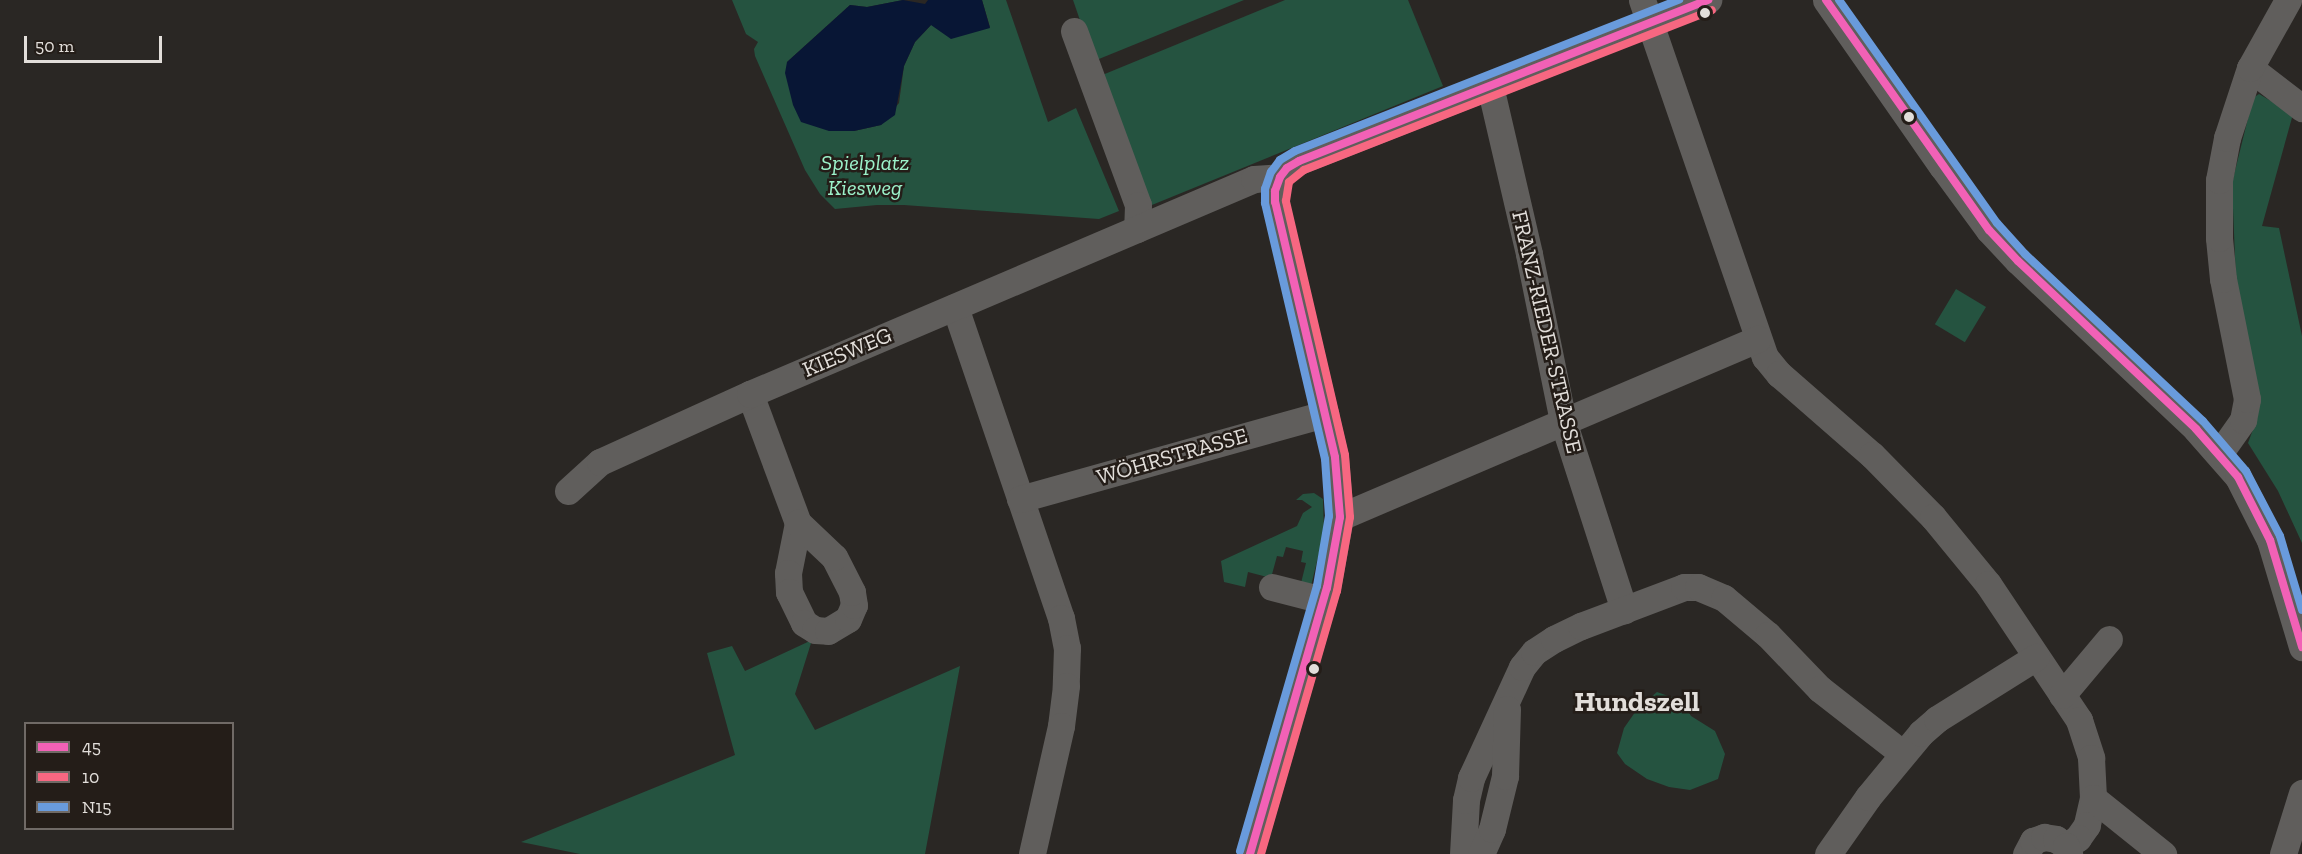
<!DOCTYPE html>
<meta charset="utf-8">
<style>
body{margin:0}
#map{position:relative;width:2302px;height:854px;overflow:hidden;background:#2a2724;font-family:"Zilla Slab",serif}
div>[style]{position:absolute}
.green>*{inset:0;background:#255340;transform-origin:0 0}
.water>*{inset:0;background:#081635}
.minor>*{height:27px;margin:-13.5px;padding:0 13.5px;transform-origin:13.5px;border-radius:13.5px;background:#605e5c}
.bus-1>*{height:8px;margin:-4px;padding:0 4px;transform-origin:4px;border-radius:4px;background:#f261b6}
.bus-2>*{height:8px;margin:-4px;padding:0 4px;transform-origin:4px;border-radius:4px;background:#f76781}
.bus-3>*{height:8px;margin:-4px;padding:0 4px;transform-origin:4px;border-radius:4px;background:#699bdc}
.dots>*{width:16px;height:16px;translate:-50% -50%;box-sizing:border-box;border:3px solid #241d18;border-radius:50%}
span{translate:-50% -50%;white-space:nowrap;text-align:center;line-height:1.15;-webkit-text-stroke:5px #241d18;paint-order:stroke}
.park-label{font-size:22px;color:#9cf2ca;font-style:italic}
.street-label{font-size:22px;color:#e2deda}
.district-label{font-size:28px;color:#e2deda;font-weight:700}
.legend{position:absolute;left:24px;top:722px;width:210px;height:108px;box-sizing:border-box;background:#241d18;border:2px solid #706a66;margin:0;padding:8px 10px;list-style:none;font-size:18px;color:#e2deda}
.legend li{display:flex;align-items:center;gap:12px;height:30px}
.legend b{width:30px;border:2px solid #706a66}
.scale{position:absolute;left:24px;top:36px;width:138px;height:27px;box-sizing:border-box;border:3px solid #e2deda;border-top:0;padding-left:8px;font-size:18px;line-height:21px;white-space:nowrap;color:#e2deda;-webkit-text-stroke:4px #241d18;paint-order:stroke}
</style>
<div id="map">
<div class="green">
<div style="clip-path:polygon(732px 0,903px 0,867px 7px,850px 5px,787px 62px,829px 131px,854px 131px,881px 125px,899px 103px,904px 66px,915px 42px,932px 24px,990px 27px,982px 0,1006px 0,1048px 122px,1076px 108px,1119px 211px,1099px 219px,904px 205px,877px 205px,835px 209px,820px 194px,805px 170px,755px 56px,754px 49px,758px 42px,746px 34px)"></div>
<div style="clip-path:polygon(1073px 0,1244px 0,1094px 61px)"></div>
<div style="clip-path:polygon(1285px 0,1408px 0,1443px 86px,1147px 207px,1095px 78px)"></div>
<div style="clip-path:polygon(2259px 94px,2293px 114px,2262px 226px,2279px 228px,2302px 336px,2302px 543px,2278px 491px,2248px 443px,2255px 424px,2236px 282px,2232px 183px,2253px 98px)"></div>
<div style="left:1956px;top:289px;width:35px;height:41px;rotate:31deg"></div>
<div style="clip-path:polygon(1314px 493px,1323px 499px,1324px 532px,1311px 586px,1301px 583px,1306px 563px,1301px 562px,1303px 551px,1286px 547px,1283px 557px,1277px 556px,1271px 578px,1248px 572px,1245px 587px,1224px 582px,1221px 561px,1297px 526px,1303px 513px,1312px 507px,1302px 500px,1296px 500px,1303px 494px)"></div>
<div style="clip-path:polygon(812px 640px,795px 694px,815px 730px,960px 666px,925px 854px,580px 854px,521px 842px,735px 755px,707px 653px,732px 646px,745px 671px)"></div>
<div style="clip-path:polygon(1657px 692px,1682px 701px,1691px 716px,1715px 731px,1725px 754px,1718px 779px,1690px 790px,1669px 787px,1647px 779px,1625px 764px,1617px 753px,1624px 728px,1638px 708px)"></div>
</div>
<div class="water">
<div style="clip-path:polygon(903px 0,925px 4px,928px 0,982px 0,990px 28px,951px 39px,931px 25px,915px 42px,904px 66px,895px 115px,881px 125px,854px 131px,829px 131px,801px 122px,793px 105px,785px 73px,787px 62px,850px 5px,867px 7px)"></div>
</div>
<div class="minor">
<div style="left:1642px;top:0;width:378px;rotate:71deg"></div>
<div style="left:1765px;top:357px;width:22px;rotate:51deg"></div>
<div style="left:1779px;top:374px;width:123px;rotate:41.1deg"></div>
<div style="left:1872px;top:455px;width:87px;rotate:45.5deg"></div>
<div style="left:1933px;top:517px;width:87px;rotate:50.6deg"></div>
<div style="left:1988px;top:584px;width:164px;rotate:56.2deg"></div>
<div style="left:2079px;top:720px;width:40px;rotate:72deg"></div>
<div style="left:2091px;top:758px;width:40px;rotate:87.1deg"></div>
<div style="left:2093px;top:798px;width:28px;rotate:103deg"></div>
<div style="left:2087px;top:825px;width:16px;rotate:125deg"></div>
<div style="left:2078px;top:838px;width:14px;rotate:146deg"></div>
<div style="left:1826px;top:0;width:203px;rotate:55.1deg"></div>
<div style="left:1942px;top:166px;width:79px;rotate:53.7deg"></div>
<div style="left:1989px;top:230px;width:42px;rotate:46.9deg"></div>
<div style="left:2018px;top:261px;width:245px;rotate:43.3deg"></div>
<div style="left:2196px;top:429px;width:64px;rotate:48.8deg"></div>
<div style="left:2238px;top:477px;width:71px;rotate:63.1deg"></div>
<div style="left:2270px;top:540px;width:112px;rotate:73.3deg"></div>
<div style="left:1074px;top:31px;width:185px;rotate:69.8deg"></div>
<div style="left:1138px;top:205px;width:24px;rotate:92deg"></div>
<div style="left:2250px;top:68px;width:66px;rotate:37.6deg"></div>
<div style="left:1490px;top:86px;width:172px;rotate:76.9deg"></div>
<div style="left:1529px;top:254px;width:170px;rotate:78.5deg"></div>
<div style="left:1563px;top:421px;width:199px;rotate:72.1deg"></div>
<div style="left:955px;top:307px;width:329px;rotate:71.2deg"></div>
<div style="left:1061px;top:618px;width:31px;rotate:79deg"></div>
<div style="left:1067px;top:648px;width:38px;rotate:92deg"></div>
<div style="left:1066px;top:686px;width:40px;rotate:97.1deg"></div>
<div style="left:1061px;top:726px;width:131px;rotate:102.8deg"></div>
<div style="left:750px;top:394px;width:138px;rotate:69.6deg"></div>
<div style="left:798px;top:523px;width:51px;rotate:101.3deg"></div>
<div style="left:788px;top:573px;width:19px;rotate:87deg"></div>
<div style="left:789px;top:592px;width:34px;rotate:64deg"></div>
<div style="left:804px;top:623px;width:13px;rotate:32deg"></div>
<div style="left:815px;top:630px;width:13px;rotate:4deg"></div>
<div style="left:828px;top:631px;width:23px;rotate:-31deg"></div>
<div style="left:848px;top:619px;width:15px;rotate:-67deg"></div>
<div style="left:854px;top:605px;width:13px;rotate:-99deg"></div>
<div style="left:852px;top:592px;width:39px;rotate:-117deg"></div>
<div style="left:834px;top:557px;width:50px;rotate:-136.6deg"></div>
<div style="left:2219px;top:454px;width:42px;rotate:-54.8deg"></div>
<div style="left:2243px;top:420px;width:21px;rotate:-79deg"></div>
<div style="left:2247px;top:399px;width:122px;rotate:-101.3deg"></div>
<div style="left:2223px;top:279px;width:41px;rotate:-95.6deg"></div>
<div style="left:2219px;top:238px;width:58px;rotate:-90deg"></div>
<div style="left:2219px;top:180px;width:43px;rotate:-79.2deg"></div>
<div style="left:2227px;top:138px;width:74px;rotate:-71.8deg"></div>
<div style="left:2250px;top:68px;width:78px;rotate:-60.8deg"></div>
<div style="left:568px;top:491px;width:43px;rotate:-42.2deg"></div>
<div style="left:600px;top:462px;width:165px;rotate:-24.4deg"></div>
<div style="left:750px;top:394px;width:548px;rotate:-23.1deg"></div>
<div style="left:1254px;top:179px;width:26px;rotate:-4deg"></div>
<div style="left:1020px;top:499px;width:317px;rotate:-15.6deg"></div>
<div style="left:1340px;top:517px;width:454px;rotate:-23.1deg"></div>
<div style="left:1272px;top:587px;width:53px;rotate:14.3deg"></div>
<div style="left:2062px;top:695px;width:73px;rotate:-50deg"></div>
<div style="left:2093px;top:798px;width:90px;rotate:38.7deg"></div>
<div style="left:1250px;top:854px;width:277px;rotate:-73.9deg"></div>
<div style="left:1327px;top:588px;width:72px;rotate:-79.6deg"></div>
<div style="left:1340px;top:517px;width:60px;rotate:-94.8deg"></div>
<div style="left:1335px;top:457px;width:262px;rotate:-103.2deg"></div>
<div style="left:1275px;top:202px;width:11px;rotate:-90deg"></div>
<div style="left:1275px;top:191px;width:15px;rotate:-70deg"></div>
<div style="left:1280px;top:177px;width:11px;rotate:-52deg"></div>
<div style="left:1287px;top:168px;width:14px;rotate:-30deg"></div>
<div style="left:1299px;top:161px;width:440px;rotate:-21.5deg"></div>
<div style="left:1463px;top:854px;width:54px;rotate:-86.8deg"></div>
<div style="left:1466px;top:800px;width:23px;rotate:-77deg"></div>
<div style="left:1471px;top:778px;width:122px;rotate:-65.3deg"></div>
<div style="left:1522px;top:667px;width:19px;rotate:-51deg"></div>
<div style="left:1534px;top:652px;width:24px;rotate:-33deg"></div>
<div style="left:1554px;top:639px;width:30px;rotate:-26deg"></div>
<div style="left:1581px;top:626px;width:110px;rotate:-20.7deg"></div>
<div style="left:1684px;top:587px;width:14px"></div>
<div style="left:1698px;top:587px;width:28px;rotate:23deg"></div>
<div style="left:1724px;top:598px;width:57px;rotate:40.1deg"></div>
<div style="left:1768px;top:635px;width:75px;rotate:46.1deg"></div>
<div style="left:1820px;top:689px;width:104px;rotate:38deg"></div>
<div style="left:1481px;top:854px;width:27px;rotate:-66deg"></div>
<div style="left:1492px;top:829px;width:55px;rotate:-76.2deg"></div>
<div style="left:1505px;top:776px;width:67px;rotate:-88.3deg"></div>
<div style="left:1828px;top:854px;width:70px;rotate:-54.9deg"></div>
<div style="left:1868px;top:797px;width:83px;rotate:-50.4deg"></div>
<div style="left:1921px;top:733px;width:21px;rotate:-41deg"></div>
<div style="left:1937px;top:719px;width:117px;rotate:-32.1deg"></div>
<div style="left:2026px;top:854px;width:15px;rotate:-62deg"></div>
<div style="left:2033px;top:841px;width:12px;rotate:-20deg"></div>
<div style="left:2044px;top:837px;width:12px;rotate:9deg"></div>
<div style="left:2056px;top:839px;width:12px;rotate:35deg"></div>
<div style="left:2066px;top:846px;width:9px;rotate:69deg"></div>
<div style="left:2283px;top:854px;width:64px;rotate:-72.7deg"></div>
</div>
<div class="bus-1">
<div style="left:1826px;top:0;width:282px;rotate:54.7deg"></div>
<div style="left:1989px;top:230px;width:42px;rotate:46.9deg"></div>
<div style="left:2018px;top:261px;width:245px;rotate:43.3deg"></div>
<div style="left:2196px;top:429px;width:64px;rotate:48.8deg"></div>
<div style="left:2238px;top:477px;width:71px;rotate:63.1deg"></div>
<div style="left:2270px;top:540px;width:112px;rotate:73.3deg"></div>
<div style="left:1250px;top:854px;width:277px;rotate:-73.9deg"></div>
<div style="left:1327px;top:588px;width:72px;rotate:-79.6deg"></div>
<div style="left:1340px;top:517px;width:60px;rotate:-94.8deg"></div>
<div style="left:1335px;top:457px;width:262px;rotate:-103.2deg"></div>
<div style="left:1275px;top:202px;width:11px;rotate:-90deg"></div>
<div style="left:1275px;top:191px;width:15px;rotate:-70deg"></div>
<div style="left:1280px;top:177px;width:11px;rotate:-52deg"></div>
<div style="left:1287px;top:168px;width:14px;rotate:-30deg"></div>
<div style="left:1299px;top:161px;width:440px;rotate:-21.5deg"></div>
</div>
<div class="bus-2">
<div style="left:1261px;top:854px;width:274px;rotate:-73.9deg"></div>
<div style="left:1337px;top:591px;width:75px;rotate:-80deg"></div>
<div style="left:1350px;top:517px;width:62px;rotate:-94.6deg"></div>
<div style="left:1345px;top:455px;width:261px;rotate:-103.1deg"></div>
<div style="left:1286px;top:201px;width:19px;rotate:-81deg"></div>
<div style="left:1289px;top:182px;width:19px;rotate:-39deg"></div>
<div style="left:1304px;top:170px;width:438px;rotate:-21.4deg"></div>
</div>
<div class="bus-3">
<div style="left:1839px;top:0;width:273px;rotate:54.7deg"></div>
<div style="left:1997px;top:223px;width:42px;rotate:47.9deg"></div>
<div style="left:2025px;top:254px;width:244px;rotate:43.2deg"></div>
<div style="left:2203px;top:421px;width:66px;rotate:49.3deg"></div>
<div style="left:2246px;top:471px;width:73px;rotate:62.4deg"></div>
<div style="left:2280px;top:536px;width:77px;rotate:73.4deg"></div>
<div style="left:1240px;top:851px;width:276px;rotate:-73.8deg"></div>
<div style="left:1317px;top:586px;width:71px;rotate:-80.3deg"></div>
<div style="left:1329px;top:516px;width:57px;rotate:-94deg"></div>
<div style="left:1325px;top:459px;width:263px;rotate:-103.2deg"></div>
<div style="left:1265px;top:203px;width:14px;rotate:-90deg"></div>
<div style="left:1265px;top:189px;width:18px;rotate:-71deg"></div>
<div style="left:1271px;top:172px;width:15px;rotate:-53deg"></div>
<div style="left:1280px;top:160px;width:17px;rotate:-31deg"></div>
<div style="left:1295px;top:151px;width:413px;rotate:-21.5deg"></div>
</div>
<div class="dots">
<div style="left:1705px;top:13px;background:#e2deda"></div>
<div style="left:1909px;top:117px;background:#e2deda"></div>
<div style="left:1314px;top:669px;background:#e2deda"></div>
</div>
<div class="park-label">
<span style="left:865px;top:175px">Spielplatz<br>Kiesweg</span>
</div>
<div class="street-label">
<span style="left:1547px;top:332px;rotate:77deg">FRANZ-RIEDER-STRASSE</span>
<span style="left:847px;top:352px;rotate:-23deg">KIESWEG</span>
<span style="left:1172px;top:456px;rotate:-16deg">WÖHRSTRASSE</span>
</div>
<div class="district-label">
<span style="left:1637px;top:702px">Hundszell</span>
</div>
<ul class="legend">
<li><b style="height:8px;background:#f261b6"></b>45</li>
<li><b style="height:8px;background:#f76781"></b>10</li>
<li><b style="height:8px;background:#699bdc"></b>N15</li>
</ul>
<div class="scale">50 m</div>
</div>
